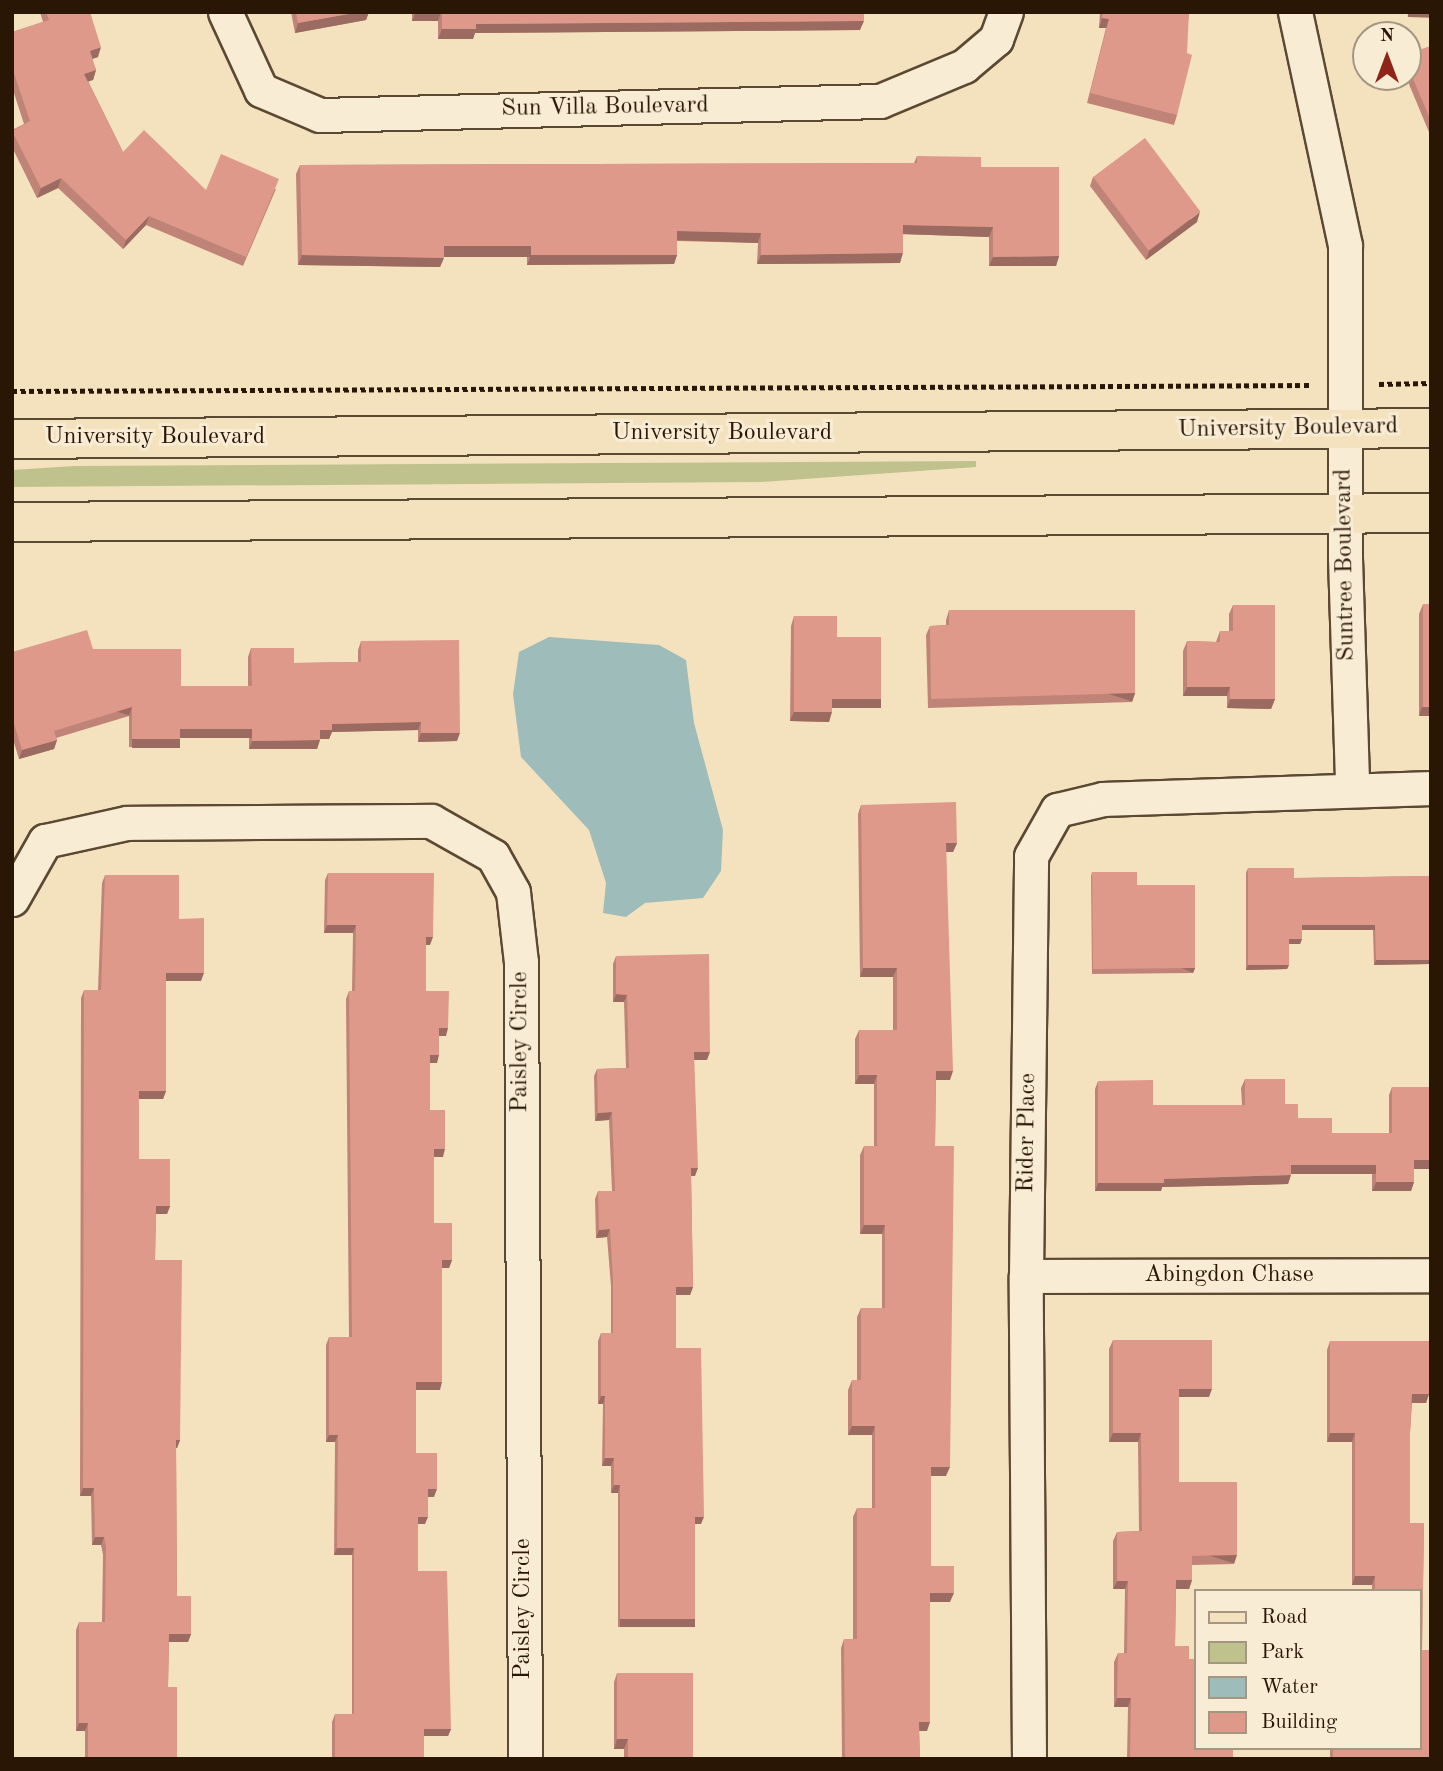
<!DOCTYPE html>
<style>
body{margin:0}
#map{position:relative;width:1443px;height:1771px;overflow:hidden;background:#f4e2be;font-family:"Old Standard TT",serif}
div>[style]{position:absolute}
.green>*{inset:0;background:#c0c28e}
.water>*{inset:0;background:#9ebcb9}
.path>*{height:4.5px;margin-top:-2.25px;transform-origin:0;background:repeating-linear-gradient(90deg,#291605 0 5px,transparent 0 8.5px)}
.roads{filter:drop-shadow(2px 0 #5c4933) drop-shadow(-2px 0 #5c4933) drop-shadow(0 2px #5c4933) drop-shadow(0 -2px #5c4933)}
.minor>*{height:33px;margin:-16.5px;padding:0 16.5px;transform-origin:16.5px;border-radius:16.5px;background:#f8ecd5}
.major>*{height:38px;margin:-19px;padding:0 19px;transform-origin:19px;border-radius:19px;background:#f4e2be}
.wall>*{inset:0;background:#bf8477}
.shaded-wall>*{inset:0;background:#9b6b61;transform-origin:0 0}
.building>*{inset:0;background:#de998a;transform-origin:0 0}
span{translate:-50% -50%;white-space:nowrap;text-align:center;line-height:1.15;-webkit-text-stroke:6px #f8ecd5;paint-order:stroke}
.street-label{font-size:24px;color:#291605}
.frame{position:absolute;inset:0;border:14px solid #291605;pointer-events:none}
.legend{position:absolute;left:1194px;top:1589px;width:228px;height:161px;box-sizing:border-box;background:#f8ecd5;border:2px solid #a59682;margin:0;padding:9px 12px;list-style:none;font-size:21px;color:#291605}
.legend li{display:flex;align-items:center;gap:14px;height:35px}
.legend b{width:35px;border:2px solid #a59682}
.north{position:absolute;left:1352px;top:21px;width:70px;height:70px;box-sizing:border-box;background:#f8ecd5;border:2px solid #a59682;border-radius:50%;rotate:0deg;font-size:19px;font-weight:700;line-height:28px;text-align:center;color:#291605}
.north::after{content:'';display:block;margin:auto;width:24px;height:32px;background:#8f2418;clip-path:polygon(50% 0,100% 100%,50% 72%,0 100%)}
</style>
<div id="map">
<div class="green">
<div style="clip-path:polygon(976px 461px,976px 467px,762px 482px,12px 487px,12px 470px,74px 466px)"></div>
</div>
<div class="water">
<div style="clip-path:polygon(549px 637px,659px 645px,686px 660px,694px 723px,723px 830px,721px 871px,703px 898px,645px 903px,626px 917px,603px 913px,606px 883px,589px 830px,521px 757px,513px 694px,519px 652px)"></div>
</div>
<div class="path">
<div style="left:1379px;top:384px;width:52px;rotate:-1.1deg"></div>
<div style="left:12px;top:391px;width:1299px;rotate:-0.26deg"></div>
</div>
<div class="roads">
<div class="minor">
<div style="left:225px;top:12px;width:86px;rotate:65.2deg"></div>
<div style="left:261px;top:90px;width:64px;rotate:23deg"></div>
<div style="left:320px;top:115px;width:560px;rotate:-1.43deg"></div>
<div style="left:880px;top:101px;width:91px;rotate:-22.6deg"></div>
<div style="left:964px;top:66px;width:42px;rotate:-40.2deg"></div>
<div style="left:996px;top:39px;width:29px;rotate:-70deg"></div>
<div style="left:1295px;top:12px;width:238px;rotate:77.9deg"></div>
<div style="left:1345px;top:245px;width:313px;rotate:90deg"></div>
<div style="left:1345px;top:558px;width:229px;rotate:88.2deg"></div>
<div style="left:12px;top:899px;width:67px;rotate:-60.4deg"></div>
<div style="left:45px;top:841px;width:84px;rotate:-12.4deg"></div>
<div style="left:127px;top:823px;width:304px;rotate:-0.4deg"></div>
<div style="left:431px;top:821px;width:71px;rotate:29.4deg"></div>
<div style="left:493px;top:856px;width:41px;rotate:60.9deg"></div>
<div style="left:513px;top:892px;width:70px;rotate:83.5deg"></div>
<div style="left:521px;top:962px;width:797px;rotate:89.71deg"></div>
<div style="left:1026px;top:1276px;width:405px;rotate:-0.1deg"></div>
<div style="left:1029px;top:1759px;width:483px;rotate:-90.4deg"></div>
<div style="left:1026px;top:1276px;width:420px;rotate:-89.3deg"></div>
<div style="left:1031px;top:856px;width:53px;rotate:-60.5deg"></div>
<div style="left:1057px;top:810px;width:47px;rotate:-13.4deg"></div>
<div style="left:1103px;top:799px;width:328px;rotate:-1.9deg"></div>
</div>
<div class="major">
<div style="left:12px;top:439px;width:1419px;rotate:-0.44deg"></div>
<div style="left:12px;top:522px;width:1419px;rotate:-0.36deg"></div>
</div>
</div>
<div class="wall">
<div style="clip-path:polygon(40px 12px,90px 12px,98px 57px,92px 59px,96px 70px,93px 80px,88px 81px,123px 152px,206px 190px,276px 189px,243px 266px,146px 225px,123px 249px,58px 188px,37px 198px,12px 147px,12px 130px,24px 124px,12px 87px,12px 32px,43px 22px)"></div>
<div style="clip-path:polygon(291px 12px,369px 12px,366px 20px,295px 33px)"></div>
<div style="clip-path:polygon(412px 12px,864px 12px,860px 30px,475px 33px,473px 39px,438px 39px,438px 21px,412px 21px)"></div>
<div style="clip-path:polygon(1100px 12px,1189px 12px,1177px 115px,1174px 125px,1087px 103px,1106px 28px,1099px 28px)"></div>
<div style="clip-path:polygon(1431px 46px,1431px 137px,1406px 77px,1408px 77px,1408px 54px)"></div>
<div style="clip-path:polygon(917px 156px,981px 167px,1059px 256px,1056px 266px,989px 266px,989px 237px,903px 234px,900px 263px,757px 264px,758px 243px,677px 241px,677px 255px,674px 264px,527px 265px,527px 256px,444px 256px,440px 267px,298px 265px,296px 174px,300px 165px,914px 163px)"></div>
<div style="clip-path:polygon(1093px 177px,1197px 222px,1146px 260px,1090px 186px)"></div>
<div style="clip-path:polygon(1423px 604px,1431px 716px,1419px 716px,1419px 614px)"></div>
<div style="clip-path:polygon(1233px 605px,1275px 699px,1271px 709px,1227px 708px,1227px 696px,1183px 696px,1183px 651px,1187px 641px,1216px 642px,1220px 631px,1229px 631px,1229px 614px)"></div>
<div style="clip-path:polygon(949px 610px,1135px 693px,1132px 702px,928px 708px,926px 635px,930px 626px,946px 625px,946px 620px)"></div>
<div style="clip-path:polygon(794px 616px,837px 637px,881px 699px,877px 708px,832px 708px,829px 722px,790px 721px,791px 626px)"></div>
<div style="clip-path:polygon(361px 641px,457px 741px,418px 742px,418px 730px,332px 732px,329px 739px,320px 739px,317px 749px,249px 749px,249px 738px,180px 738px,177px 747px,129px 747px,129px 716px,56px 738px,57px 740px,54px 749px,19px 759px,12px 736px,12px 652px,93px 649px,181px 686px,248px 686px,248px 657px,251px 648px,294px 663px,358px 662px,358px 650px)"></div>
<div style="clip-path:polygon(861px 805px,957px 843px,953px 852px,946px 852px,950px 1080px,936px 1080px,935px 1146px,946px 1476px,931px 1476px,931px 1566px,950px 1602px,930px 1602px,927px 1731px,919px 1731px,920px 1759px,842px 1759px,841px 1648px,844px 1639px,853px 1639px,853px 1517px,857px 1508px,872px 1508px,872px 1435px,848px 1435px,848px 1390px,852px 1380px,857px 1380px,857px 1317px,861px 1308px,882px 1308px,882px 1234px,860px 1234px,860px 1155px,864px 1146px,874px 1146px,874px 1084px,855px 1084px,855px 1039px,859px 1030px,893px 1030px,893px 977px,860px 977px,858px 814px)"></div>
<div style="clip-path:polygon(1248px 868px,1294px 878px,1431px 876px,1431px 964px,1374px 965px,1373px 930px,1302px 930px,1302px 939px,1300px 944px,1289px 944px,1289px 965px,1287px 969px,1246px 970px,1246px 873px)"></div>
<div style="clip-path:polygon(1092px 872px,1137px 885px,1195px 968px,1193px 973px,1092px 974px,1091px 876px)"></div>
<div style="clip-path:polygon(328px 873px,430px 945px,426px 945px,426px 991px,446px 1036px,439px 1036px,437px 1063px,430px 1063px,430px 1110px,443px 1157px,434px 1157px,434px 1223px,452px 1260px,449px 1268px,442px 1268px,440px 1390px,416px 1390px,416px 1453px,434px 1497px,428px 1497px,425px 1524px,418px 1524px,418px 1571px,451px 1729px,448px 1736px,424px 1736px,424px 1759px,332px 1759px,332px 1722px,335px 1714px,352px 1714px,352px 1555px,334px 1555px,335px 1442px,326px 1442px,326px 1345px,329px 1337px,349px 1337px,346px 999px,349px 991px,352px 991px,353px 933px,324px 933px,325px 880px)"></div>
<div style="clip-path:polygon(105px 875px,179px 919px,201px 981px,166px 981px,166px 1091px,163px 1099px,139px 1099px,139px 1159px,170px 1206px,167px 1214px,156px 1214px,155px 1260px,180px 1440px,177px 1448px,176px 1448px,177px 1596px,191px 1634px,188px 1642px,169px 1642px,168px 1687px,177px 1759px,85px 1759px,85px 1731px,76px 1731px,76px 1630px,79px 1622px,102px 1622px,103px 1555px,101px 1545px,92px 1545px,91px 1496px,80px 1496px,81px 998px,84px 990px,98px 990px,102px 883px)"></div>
<div style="clip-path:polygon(616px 956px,707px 1060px,694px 1060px,695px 1176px,691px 1176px,693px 1287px,690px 1295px,676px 1295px,676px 1348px,701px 1524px,695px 1524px,692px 1627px,618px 1627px,618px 1493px,611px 1493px,611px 1466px,602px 1466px,603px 1404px,598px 1404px,598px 1341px,601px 1333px,611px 1333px,611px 1286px,607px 1237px,596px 1238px,595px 1199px,598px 1191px,612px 1191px,609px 1120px,595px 1121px,594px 1076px,597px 1069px,626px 1068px,624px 1002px,613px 1002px,613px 964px)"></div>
<div style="clip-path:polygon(1245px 1079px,1285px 1104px,1298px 1118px,1332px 1133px,1389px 1133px,1389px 1095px,1392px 1087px,1431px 1169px,1414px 1169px,1414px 1182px,1411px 1191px,1372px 1191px,1372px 1174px,1291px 1174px,1288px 1184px,1162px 1187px,1161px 1191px,1095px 1191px,1095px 1089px,1098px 1081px,1153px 1105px,1242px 1105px,1241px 1088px)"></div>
<div style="clip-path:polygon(1113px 1340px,1209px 1397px,1179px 1397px,1179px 1482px,1234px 1564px,1192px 1565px,1192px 1580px,1189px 1589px,1176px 1589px,1175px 1646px,1189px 1659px,1196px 1748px,1233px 1759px,1127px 1759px,1128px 1707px,1114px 1707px,1114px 1662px,1118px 1653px,1124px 1653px,1125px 1589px,1113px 1589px,1113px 1541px,1117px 1532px,1139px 1531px,1138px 1442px,1109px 1442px,1109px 1349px)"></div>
<div style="clip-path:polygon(1330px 1341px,1429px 1341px,1429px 1394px,1426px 1403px,1412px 1403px,1410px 1433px,1410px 1523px,1424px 1523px,1422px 1650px,1431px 1650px,1429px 1759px,1330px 1759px,1330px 1748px,1420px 1748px,1420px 1591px,1372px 1591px,1372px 1585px,1352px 1585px,1352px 1442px,1327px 1442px,1327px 1350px)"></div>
<div style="clip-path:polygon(617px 1673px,693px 1759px,624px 1759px,624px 1749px,614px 1749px,614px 1682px)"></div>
</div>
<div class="shaded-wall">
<div style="clip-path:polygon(360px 12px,369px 12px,366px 20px,295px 33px,298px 23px)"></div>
<div style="clip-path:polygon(416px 12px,441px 12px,438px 21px,412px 21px)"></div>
<div style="left:1408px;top:12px;width:23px;height:5px;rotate:2deg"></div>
<div style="clip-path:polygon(1102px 18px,1109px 19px,1106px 28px,1099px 28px)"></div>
<div style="clip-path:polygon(864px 21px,860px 30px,475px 33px,473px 39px,438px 39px,442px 29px,476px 24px)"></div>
<div style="clip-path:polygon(101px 47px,98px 57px,86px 61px,90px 51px)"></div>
<div style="clip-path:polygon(96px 70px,93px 80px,81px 84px,84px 74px)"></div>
<div style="clip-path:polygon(61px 178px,58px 188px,37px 198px,41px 188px)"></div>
<div style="clip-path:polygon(1200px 212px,1197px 222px,1146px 260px,1149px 251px)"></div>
<div style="clip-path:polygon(149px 216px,146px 225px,123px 249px,126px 240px)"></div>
<div style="clip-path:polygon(903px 225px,993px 227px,989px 237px,900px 234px)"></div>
<div style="clip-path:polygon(677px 231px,761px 233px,758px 243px,674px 240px)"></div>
<div style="left:444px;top:246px;width:87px;height:11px"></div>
<div style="clip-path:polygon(903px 253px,900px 263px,757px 264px,761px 255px)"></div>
<div style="clip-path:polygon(302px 255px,444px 258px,440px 267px,298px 265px)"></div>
<div style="clip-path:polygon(531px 255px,677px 255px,674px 264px,527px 265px)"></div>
<div style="clip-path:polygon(1059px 256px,1056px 266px,989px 266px,993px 257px)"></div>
<div style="clip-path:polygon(1187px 687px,1230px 687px,1227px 696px,1183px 696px)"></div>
<div style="left:1135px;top:693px;width:9px;height:204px;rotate:108deg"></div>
<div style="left:832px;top:699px;width:49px;height:9px"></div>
<div style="clip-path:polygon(1230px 699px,1275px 699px,1271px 709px,1227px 708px)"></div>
<div style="clip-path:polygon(1431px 706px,1431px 716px,1419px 716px,1422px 707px)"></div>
<div style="left:132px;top:707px;width:9px;height:82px;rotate:108deg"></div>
<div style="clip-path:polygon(794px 712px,832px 712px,829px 722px,790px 721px)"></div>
<div style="clip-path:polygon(421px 722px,418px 730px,332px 732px,329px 739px,317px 739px,320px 730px,332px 724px)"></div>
<div style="left:180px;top:729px;width:72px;height:9px"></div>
<div style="clip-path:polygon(421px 733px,460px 733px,457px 741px,418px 742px)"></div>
<div style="left:132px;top:739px;width:48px;height:9px"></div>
<div style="clip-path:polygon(57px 740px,54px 749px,19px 759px,22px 750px)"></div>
<div style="clip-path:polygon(320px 740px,317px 749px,249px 749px,252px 741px)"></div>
<div style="clip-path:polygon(946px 843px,957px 843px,953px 852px,942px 852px)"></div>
<div style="clip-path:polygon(327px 925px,356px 925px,353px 933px,324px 933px)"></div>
<div style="left:1302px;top:925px;width:73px;height:5px"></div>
<div style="clip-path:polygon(426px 937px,433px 937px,430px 945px,423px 945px)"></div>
<div style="clip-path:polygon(1289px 939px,1302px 939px,1300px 944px,1287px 944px)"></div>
<div style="clip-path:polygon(1376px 960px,1431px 960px,1431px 964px,1374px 965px)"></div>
<div style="clip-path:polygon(1248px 965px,1289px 965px,1287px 969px,1246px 970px)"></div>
<div style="clip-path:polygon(863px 968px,897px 968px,893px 977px,860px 977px)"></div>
<div style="left:1195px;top:968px;width:5px;height:102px;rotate:112deg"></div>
<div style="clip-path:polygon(166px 973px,204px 973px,201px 981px,163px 981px)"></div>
<div style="clip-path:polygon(616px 994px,627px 995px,624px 1002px,613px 1002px)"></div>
<div style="clip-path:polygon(439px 1028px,448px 1028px,446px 1036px,437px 1036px)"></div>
<div style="clip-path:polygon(694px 1052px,710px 1052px,707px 1060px,691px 1060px)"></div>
<div style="clip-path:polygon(430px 1055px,439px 1055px,437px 1063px,427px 1063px)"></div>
<div style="clip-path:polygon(936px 1071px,953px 1071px,950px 1080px,932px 1080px)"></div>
<div style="clip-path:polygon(859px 1075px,877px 1075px,874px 1084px,855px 1084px)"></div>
<div style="clip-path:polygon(139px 1091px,166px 1091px,163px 1099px,136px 1099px)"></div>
<div style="clip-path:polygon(612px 1112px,609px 1120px,595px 1121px,598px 1113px)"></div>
<div style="clip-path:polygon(434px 1149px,445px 1149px,443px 1157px,431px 1157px)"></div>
<div style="clip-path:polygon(1414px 1160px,1431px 1160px,1431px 1169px,1411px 1169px)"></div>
<div style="left:1291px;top:1165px;width:85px;height:9px"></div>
<div style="clip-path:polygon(691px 1168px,698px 1168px,695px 1176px,689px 1176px)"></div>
<div style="clip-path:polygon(1291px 1175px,1288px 1184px,1162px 1187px,1161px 1191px,1095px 1191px,1098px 1183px,1164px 1179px)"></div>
<div style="clip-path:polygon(1376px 1182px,1414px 1182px,1411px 1191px,1372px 1191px)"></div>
<div style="clip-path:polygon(156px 1206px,170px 1206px,167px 1214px,153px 1214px)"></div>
<div style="clip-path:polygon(864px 1225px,885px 1225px,882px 1234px,860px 1234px)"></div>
<div style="clip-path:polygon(610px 1229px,607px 1237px,596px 1238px,599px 1230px)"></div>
<div style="clip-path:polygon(442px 1260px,452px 1260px,449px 1268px,440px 1268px)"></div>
<div style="clip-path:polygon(676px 1287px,693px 1287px,690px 1295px,673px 1295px)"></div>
<div style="clip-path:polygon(416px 1382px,442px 1382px,440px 1390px,413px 1390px)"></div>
<div style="clip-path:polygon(1179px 1389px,1212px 1389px,1209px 1397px,1176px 1397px)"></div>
<div style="clip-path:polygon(1412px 1394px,1429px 1394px,1426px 1403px,1409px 1403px)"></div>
<div style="clip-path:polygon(601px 1396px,605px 1396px,603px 1404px,598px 1404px)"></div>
<div style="clip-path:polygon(852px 1426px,875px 1426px,872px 1435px,848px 1435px)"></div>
<div style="clip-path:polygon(1113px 1433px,1141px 1433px,1138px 1442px,1109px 1442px)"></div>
<div style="clip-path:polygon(1330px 1433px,1355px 1433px,1352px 1442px,1327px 1442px)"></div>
<div style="clip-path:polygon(329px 1435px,338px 1435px,335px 1442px,326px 1442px)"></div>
<div style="clip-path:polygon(176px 1440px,180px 1440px,177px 1448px,173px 1448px)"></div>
<div style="clip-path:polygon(605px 1458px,614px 1458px,611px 1466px,602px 1466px)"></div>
<div style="clip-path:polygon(931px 1467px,950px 1467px,946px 1476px,928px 1476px)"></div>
<div style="clip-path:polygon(614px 1485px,620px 1485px,618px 1493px,611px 1493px)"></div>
<div style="clip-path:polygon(83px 1488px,94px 1488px,91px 1496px,80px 1496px)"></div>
<div style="clip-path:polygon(428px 1489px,437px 1489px,434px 1497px,425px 1497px)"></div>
<div style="clip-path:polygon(418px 1517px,428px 1517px,425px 1524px,415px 1524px)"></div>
<div style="clip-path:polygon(695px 1517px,704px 1517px,701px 1524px,692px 1524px)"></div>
<div style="clip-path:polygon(95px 1537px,104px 1537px,101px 1545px,92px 1545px)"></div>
<div style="clip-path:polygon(337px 1548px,354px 1548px,352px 1555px,334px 1555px)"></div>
<div style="left:1237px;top:1555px;width:9px;height:45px;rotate:108deg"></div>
<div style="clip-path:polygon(1355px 1576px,1375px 1576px,1372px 1585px,1352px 1585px)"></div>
<div style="clip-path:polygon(1176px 1580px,1192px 1580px,1189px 1589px,1173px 1589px)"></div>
<div style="clip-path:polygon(1117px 1581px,1128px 1581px,1125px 1589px,1113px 1589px)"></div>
<div style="clip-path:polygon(930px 1593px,954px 1593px,950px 1602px,927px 1602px)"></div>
<div style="left:620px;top:1619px;width:75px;height:8px"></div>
<div style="clip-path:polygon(169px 1634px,191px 1634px,188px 1642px,166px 1642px)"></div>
<div style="clip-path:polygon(1117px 1698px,1131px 1698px,1128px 1707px,1114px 1707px)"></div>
<div style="clip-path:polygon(919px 1722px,930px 1722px,927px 1731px,916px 1731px)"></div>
<div style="clip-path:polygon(79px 1723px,88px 1723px,85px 1731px,76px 1731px)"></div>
<div style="clip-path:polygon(424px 1729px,451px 1729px,448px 1736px,421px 1736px)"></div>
<div style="clip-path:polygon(617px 1739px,628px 1739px,624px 1749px,614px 1749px)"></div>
</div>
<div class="building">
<div style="clip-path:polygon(46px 12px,90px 12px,101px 47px,90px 51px,96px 70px,84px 74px,123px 152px,144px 130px,206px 190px,221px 154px,279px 179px,246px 257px,149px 216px,126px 240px,61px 178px,41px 188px,12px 131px,30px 121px,12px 67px,12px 32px,49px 20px)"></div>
<div style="clip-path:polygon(296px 12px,360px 12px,298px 23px)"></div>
<div style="clip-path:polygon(442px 12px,864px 12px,864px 21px,476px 24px,476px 29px,442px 29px)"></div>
<div style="clip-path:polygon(1103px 12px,1189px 12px,1187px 53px,1192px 55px,1177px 115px,1090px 93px,1109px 19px,1102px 18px)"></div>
<div style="clip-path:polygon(1431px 46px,1431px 121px,1408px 67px,1408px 54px)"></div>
<div style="left:1145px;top:138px;width:92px;height:65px;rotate:53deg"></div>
<div style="clip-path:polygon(917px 156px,981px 157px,981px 167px,1059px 167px,1059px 256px,993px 257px,993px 227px,903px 225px,903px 253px,761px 255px,761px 233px,677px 231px,677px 255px,531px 255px,531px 246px,444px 246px,444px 258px,302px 255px,300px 165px,917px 163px)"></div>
<div style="left:1423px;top:604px;width:8px;height:103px"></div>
<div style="clip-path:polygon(1233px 605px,1275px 605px,1275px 699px,1230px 699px,1230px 687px,1187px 687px,1187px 641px,1220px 642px,1220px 631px,1233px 631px)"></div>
<div style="clip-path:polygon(949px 610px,1135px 610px,1135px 693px,931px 699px,930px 626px,949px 625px)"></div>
<div style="clip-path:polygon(794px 616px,837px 616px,837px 637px,881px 637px,881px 699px,832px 699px,832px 712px,794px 712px)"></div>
<div style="clip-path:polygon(87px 630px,93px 649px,181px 649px,181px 686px,252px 686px,251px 648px,294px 648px,294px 663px,361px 662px,361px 641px,459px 640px,460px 733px,421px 733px,421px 722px,332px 724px,332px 730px,320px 730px,320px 740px,252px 741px,252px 729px,180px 729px,180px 739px,132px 739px,132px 707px,54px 731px,57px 740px,22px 750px,12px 717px,12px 652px)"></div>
<div style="clip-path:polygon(956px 802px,957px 843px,946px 843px,953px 1071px,936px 1071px,935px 1146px,954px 1146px,950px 1467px,931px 1467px,931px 1566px,954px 1566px,954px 1593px,930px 1593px,930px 1722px,919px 1722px,920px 1759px,845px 1759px,844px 1639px,857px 1639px,857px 1508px,875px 1508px,875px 1426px,852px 1426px,852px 1380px,861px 1380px,861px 1308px,885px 1308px,885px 1225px,864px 1225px,864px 1146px,877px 1146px,877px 1075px,859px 1075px,859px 1030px,897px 1030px,897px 968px,863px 968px,861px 805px)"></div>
<div style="clip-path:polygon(1248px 868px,1294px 868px,1294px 878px,1431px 876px,1431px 960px,1376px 960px,1375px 925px,1302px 925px,1302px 939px,1289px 939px,1289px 965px,1248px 965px)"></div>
<div style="clip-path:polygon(1092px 872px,1137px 872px,1137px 885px,1195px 885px,1195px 968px,1093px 969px)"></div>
<div style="clip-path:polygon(328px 873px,434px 873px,433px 937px,426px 937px,426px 991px,449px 991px,448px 1028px,439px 1028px,439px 1055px,430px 1055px,430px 1110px,445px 1110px,445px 1149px,434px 1149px,434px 1223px,452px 1223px,452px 1260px,442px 1260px,442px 1382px,416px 1382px,416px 1453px,437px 1453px,437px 1489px,428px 1489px,428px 1517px,418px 1517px,418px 1571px,447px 1571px,451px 1729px,424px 1729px,424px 1759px,335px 1759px,335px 1714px,354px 1714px,354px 1548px,337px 1548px,338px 1435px,329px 1435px,329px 1337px,352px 1337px,349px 991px,355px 991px,356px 925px,327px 925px)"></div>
<div style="clip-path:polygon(105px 875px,179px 875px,179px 919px,204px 918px,204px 973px,166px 973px,166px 1091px,139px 1091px,139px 1159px,170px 1159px,170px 1206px,156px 1206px,155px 1260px,182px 1260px,180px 1440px,176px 1440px,177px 1596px,191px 1596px,191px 1634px,169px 1634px,168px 1687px,177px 1687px,177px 1759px,88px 1759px,88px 1723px,79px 1723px,79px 1622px,105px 1622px,106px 1547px,104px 1537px,95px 1537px,94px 1488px,83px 1488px,84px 990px,101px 990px)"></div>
<div style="clip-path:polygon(709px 954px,710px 1052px,694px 1052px,698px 1168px,691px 1168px,693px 1287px,676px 1287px,676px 1348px,701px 1348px,704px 1517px,695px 1517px,695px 1619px,620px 1619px,620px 1485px,614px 1485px,614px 1458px,605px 1458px,605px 1396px,601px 1396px,601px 1333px,613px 1333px,613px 1279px,610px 1229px,599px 1230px,598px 1191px,615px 1191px,612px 1112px,598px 1113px,597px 1069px,629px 1068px,627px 995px,616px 994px,616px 956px)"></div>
<div style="clip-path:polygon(1245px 1079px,1285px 1079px,1285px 1104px,1298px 1104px,1298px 1118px,1332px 1118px,1332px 1133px,1392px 1133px,1392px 1087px,1431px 1087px,1431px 1160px,1414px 1160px,1414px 1182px,1376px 1182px,1376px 1165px,1291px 1165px,1291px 1175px,1164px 1179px,1164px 1183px,1098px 1183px,1098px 1081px,1153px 1080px,1153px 1105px,1245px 1105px)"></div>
<div style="clip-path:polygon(1113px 1340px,1212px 1340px,1212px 1389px,1179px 1389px,1179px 1482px,1237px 1482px,1237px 1555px,1192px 1556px,1192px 1580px,1176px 1580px,1175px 1646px,1189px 1646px,1189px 1659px,1196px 1659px,1196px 1748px,1233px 1748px,1233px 1759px,1130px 1759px,1131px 1698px,1117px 1698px,1118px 1653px,1127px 1653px,1128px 1581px,1117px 1581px,1117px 1532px,1142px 1531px,1141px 1433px,1113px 1433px)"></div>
<div style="clip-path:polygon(1330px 1341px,1429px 1341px,1429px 1394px,1412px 1394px,1410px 1433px,1410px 1523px,1424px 1523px,1422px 1650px,1431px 1650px,1429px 1759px,1333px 1759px,1333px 1748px,1420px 1748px,1420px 1591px,1375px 1591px,1375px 1576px,1355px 1576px,1355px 1433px,1330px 1433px)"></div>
<div style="clip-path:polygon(617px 1673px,693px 1673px,693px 1759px,628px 1759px,628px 1739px,617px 1739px)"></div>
</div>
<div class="street-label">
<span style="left:605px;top:108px;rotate:-1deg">Sun Villa Boulevard</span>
<span style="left:1288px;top:429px;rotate:-1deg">University Boulevard</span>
<span style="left:722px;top:434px">University Boulevard</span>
<span style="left:155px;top:438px">University Boulevard</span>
<span style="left:1346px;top:565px;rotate:-91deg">Suntree Boulevard</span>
<span style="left:521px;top:1042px;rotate:-90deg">Paisley Circle</span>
<span style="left:1028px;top:1133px;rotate:-89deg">Rider Place</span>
<span style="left:1229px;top:1276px">Abingdon Chase</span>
<span style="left:524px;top:1609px;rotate:-90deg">Paisley Circle</span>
</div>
<div class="frame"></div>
<ul class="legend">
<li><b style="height:9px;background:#f4e2be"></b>Road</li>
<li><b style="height:19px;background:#c0c28e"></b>Park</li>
<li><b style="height:19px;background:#9ebcb9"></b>Water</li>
<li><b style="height:19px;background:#de998a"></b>Building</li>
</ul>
<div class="north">N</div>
</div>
